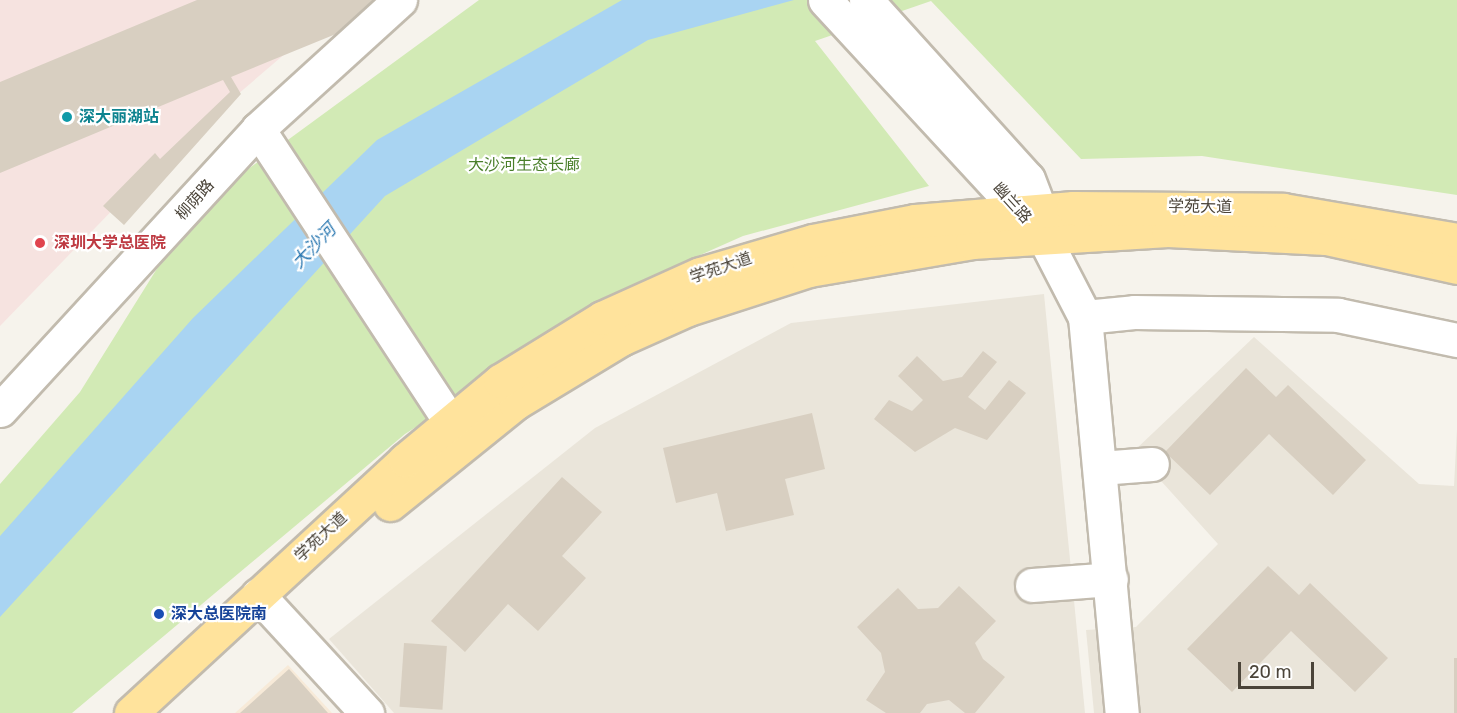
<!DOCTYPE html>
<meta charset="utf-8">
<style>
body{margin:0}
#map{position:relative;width:1457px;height:713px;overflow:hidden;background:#f6f3ec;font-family:Rubik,"Noto Sans SC",sans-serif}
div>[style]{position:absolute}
.residential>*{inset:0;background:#eae5da}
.commercial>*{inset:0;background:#f7ead8}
.medical>*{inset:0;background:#f6e3e0}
.green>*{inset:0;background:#d2eab5}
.water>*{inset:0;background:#a9d4f2}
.building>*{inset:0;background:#d8cfc1;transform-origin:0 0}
.roads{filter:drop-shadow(2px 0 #c2bbae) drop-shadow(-2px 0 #c2bbae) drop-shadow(0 2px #c2bbae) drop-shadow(0 -2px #c2bbae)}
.minor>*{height:33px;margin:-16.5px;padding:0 16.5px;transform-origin:16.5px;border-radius:16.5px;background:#fff}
.major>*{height:33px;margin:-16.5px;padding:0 16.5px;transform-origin:16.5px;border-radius:16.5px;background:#ffe39c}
.dots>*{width:16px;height:16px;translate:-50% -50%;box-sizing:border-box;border:3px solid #fff;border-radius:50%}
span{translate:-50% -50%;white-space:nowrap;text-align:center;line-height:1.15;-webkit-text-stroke:4.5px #fff;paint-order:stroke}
.culture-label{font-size:16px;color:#0d838f;font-weight:700}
.left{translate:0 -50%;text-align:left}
.park-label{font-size:16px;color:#4a7f2a}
.street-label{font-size:16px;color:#4b4439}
.health-label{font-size:16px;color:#be3a42;font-weight:700}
.transit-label{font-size:16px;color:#164399;font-weight:700}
.water-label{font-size:18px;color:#2e7ab2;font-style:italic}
.scale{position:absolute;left:1238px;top:662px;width:76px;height:27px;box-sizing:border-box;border:3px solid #4b4439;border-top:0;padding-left:8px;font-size:18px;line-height:21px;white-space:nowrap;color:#4b4439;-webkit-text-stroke:4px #fff;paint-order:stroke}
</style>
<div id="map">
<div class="residential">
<div style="clip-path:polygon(1044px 294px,1085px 713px,394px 713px,329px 639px,595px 428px,791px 323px)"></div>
<div style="clip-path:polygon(1254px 337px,1419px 484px,1454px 486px,1457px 429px,1457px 713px,1094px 713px,1086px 630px,1136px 627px,1218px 544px,1134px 451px)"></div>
</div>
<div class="commercial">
<div style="clip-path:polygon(288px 665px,332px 713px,235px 713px)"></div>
</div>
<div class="medical">
<div style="clip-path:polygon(0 0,348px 0,162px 159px,0 326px)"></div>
</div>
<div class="green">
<div style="clip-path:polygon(479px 0,1457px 0,1457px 195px,1202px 156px,1081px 159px,931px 1px,815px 41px,929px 186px,743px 236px,644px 280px,405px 434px,72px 713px,0 713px,0 484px,80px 392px,173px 243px,236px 178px)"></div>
</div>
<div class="water">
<div style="clip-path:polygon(622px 0,794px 0,648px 40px,385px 196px,0 617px,0 536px,193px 318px,377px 140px)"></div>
</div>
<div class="building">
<div style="clip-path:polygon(197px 0,419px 0,231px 77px,241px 94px,124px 225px,103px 206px,155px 153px,160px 159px,230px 92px,223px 80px,0 173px,0 82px)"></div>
<div style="clip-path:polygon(983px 351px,997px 362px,968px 397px,985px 410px,1009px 380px,1026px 393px,987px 440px,955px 428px,915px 452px,874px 419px,889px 400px,912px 411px,923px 400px,898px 376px,917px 356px,943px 381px,962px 377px)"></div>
<div style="clip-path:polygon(1246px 368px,1276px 397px,1288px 385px,1366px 460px,1333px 495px,1269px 434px,1210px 495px,1165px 452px)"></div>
<div style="clip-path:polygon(812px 413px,825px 469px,785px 479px,794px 515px,726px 531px,717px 493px,676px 503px,663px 448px)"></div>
<div style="clip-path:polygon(562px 477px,602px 512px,562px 556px,586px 578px,538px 631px,508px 604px,465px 652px,431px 621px)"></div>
<div style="clip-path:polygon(1268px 566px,1299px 595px,1310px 583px,1388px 658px,1355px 692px,1291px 631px,1232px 692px,1187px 649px)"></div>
<div style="clip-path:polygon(959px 586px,996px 621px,975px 643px,983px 659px,1005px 677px,975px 713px,965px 713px,949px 700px,927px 704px,920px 713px,886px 713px,866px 700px,885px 672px,881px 653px,857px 627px,898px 588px,918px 609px,938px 608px)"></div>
<div style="left:404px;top:643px;width:43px;height:64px;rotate:4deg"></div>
<div style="left:1454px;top:658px;width:3px;height:55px"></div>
<div style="clip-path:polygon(289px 669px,328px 713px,240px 713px)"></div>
</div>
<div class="roads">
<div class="minor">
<div style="left:825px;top:0;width:321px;rotate:47.3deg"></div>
<div style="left:1043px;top:236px;width:91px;rotate:62.6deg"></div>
<div style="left:1085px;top:317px;width:398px;rotate:84.7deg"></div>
<div style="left:866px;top:0;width:241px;rotate:47.9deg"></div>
<div style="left:1028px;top:179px;width:33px;rotate:69deg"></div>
<div style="left:1040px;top:210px;width:25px;rotate:83deg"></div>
<div style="left:258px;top:129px;width:349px;rotate:56.7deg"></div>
<div style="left:1085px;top:317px;width:49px;rotate:-5.8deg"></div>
<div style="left:1134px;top:312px;width:204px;rotate:0.8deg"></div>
<div style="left:1338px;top:315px;width:122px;rotate:11.9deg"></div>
<div style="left:0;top:410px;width:381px;rotate:-47.4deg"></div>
<div style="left:258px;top:129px;width:192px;rotate:-42.3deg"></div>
<div style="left:1100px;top:468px;width:52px;rotate:-4.4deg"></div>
<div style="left:1032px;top:585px;width:79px;rotate:-4.3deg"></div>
<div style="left:258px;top:595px;width:161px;rotate:47.3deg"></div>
</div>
<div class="major">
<div style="left:390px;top:504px;width:161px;rotate:-38.9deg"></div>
<div style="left:515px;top:403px;width:124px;rotate:-31.1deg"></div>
<div style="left:621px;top:339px;width:73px;rotate:-24.1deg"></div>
<div style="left:688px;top:309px;width:127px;rotate:-17.9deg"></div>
<div style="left:809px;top:270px;width:165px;rotate:-9.7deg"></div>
<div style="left:972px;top:242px;width:196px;rotate:-3.5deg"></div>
<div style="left:1168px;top:230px;width:158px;rotate:2.9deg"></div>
<div style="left:1326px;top:238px;width:134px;rotate:12.5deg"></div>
<div style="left:131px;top:713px;width:373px;rotate:-42.7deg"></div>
<div style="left:405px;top:460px;width:124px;rotate:-39.7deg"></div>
<div style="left:500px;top:381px;width:120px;rotate:-31.7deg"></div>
<div style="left:602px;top:318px;width:107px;rotate:-24.2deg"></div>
<div style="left:700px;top:274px;width:118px;rotate:-16.3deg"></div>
<div style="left:813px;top:241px;width:104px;rotate:-11.1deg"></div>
<div style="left:915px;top:221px;width:159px;rotate:-4.7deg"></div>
<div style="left:1073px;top:208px;width:210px;rotate:0.5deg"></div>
<div style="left:1283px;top:210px;width:177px;rotate:9.8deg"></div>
</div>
</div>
<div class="dots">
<div style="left:67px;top:117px;background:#0f9aa8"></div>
<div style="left:40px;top:243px;background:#e0444e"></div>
<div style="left:159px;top:614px;background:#1a4fb4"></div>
</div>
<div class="culture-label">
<span class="left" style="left:79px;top:117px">深大丽湖站</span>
</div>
<div class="park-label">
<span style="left:524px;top:165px">大沙河生态长廊</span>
</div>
<div class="street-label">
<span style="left:195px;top:200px;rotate:-48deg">柳荫路</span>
<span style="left:1012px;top:203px;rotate:48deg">幽兰路</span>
<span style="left:1200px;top:207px;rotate:1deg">学苑大道</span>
<span style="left:721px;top:268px;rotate:-19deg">学苑大道</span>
<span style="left:321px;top:537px;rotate:-43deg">学苑大道</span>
</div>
<div class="health-label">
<span class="left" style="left:54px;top:243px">深圳大学总医院</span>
</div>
<div class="transit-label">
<span class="left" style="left:171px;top:614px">深大总医院南</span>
</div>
<div class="water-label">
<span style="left:314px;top:246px;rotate:-46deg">大沙河</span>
</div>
<div class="scale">20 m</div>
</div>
